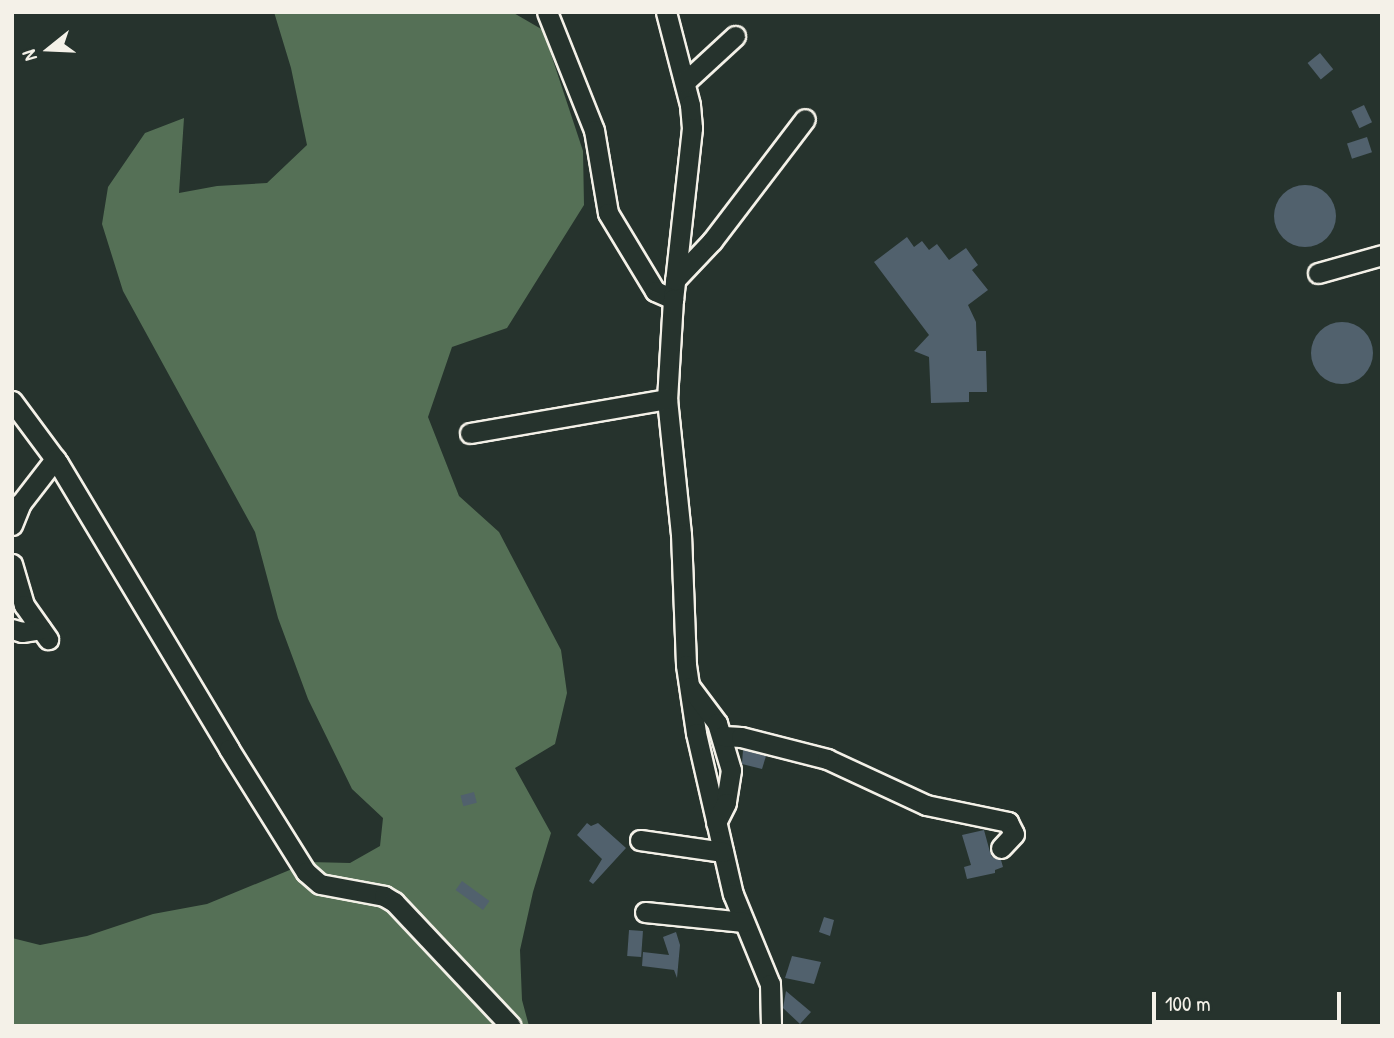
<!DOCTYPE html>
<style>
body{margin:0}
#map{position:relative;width:1394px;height:1038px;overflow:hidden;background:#26332d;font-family:"Patrick Hand",sans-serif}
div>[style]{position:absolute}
.green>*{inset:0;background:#557056}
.building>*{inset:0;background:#51616d;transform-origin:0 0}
.round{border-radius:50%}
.roads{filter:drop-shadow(2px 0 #f4f1e8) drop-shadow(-2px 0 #f4f1e8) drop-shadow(0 2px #f4f1e8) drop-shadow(0 -2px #f4f1e8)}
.minor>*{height:19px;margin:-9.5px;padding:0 9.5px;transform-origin:9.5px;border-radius:9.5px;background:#26332d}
span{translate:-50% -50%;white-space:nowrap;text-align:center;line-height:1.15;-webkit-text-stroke:7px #26332d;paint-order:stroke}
.frame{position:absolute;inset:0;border:14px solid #f4f1e8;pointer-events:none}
.north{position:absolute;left:14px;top:14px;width:70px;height:70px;-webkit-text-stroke:5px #26332d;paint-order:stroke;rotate:252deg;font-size:19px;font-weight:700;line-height:28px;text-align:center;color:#f4f1e8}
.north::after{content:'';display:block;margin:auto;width:24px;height:32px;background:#f4f1e8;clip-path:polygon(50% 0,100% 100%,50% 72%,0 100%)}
.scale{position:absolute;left:1152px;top:992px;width:189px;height:32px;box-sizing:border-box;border:4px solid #f4f1e8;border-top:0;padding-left:9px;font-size:21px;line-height:24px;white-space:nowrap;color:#f4f1e8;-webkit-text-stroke:5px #26332d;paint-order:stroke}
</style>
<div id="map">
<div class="green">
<div style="clip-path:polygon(274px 12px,512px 12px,543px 30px,583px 151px,584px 205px,507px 328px,452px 347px,428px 417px,459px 496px,499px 532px,561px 650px,567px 693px,555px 744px,515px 768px,551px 833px,533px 892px,520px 950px,522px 1000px,529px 1026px,12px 1026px,12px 938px,40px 945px,87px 936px,153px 914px,207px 904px,309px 862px,350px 863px,380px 846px,383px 818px,352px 789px,308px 699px,278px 618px,255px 532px,123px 291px,102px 224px,108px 187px,145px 133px,184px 118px,179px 193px,217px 186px,267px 183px,307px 145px,291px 68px)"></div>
</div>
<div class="building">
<div style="left:1320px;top:53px;width:21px;height:16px;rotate:51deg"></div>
<div style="left:1364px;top:105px;width:19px;height:14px;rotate:65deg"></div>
<div style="left:1367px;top:137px;width:16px;height:21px;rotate:72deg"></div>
<div class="round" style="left:1274px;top:185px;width:62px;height:62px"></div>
<div style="clip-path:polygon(907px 237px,914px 247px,922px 241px,929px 250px,937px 244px,949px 260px,966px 248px,978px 265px,972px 270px,988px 290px,968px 305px,976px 322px,977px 351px,986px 351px,987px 392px,969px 392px,969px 402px,931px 403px,929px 357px,914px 351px,929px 335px,874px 262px)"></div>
<div class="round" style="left:1311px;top:322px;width:62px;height:62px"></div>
<div style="clip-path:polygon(743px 750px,766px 756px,762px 769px,742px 764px)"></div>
<div style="left:474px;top:792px;width:11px;height:14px;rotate:75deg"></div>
<div style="clip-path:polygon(587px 823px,591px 826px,598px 823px,626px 848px,593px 884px,589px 881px,602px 859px,577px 835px)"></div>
<div style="clip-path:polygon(984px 830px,990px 852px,992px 857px,1001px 860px,1003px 867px,995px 870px,995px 873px,967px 879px,964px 867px,971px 865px,962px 835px)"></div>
<div style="left:462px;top:881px;width:34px;height:11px;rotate:36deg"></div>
<div style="clip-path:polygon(824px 917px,834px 920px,830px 936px,819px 932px)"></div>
<div style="left:629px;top:930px;width:14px;height:26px;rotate:4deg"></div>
<div style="clip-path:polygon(676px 932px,680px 945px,677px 978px,674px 970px,642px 966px,643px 952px,669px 955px,663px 937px)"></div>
<div style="clip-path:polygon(792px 956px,821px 962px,814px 984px,785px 978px)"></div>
<div style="clip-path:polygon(786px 991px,811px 1012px,800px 1024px,783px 1008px)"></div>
</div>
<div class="roads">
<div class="minor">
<div style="left:547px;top:12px;width:127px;rotate:68.3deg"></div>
<div style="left:594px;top:130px;width:84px;rotate:80.4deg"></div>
<div style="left:608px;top:213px;width:91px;rotate:58.9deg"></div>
<div style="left:655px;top:291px;width:20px;rotate:24deg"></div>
<div style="left:666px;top:12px;width:96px;rotate:75.5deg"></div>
<div style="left:690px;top:105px;width:23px;rotate:85deg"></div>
<div style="left:692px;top:128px;width:172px;rotate:96.3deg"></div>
<div style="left:673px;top:299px;width:100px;rotate:93.4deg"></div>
<div style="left:667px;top:399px;width:136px;rotate:84.1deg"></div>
<div style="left:681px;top:534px;width:131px;rotate:87.8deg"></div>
<div style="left:686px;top:665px;width:69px;rotate:81.6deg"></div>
<div style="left:696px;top:733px;width:165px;rotate:77.1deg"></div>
<div style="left:733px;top:894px;width:97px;rotate:67.7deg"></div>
<div style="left:770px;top:984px;width:42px;rotate:88.6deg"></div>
<div style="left:685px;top:82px;width:68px;rotate:-42.6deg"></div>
<div style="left:1318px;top:273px;width:66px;rotate:-15.7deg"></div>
<div style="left:675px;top:280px;width:54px;rotate:-46.5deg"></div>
<div style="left:712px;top:241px;width:153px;rotate:-52.7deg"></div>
<div style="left:12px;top:401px;width:77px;rotate:53.4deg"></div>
<div style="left:58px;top:463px;width:333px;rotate:59.1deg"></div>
<div style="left:229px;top:749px;width:145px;rotate:58deg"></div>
<div style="left:306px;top:872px;width:18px;rotate:41deg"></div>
<div style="left:320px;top:884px;width:65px;rotate:10.6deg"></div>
<div style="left:384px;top:896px;width:12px;rotate:31deg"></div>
<div style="left:394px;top:902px;width:170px;rotate:46.7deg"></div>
<div style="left:470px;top:433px;width:200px;rotate:-9.8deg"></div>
<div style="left:12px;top:525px;width:24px;rotate:-68deg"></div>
<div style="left:21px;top:503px;width:56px;rotate:-52.3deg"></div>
<div style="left:12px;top:564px;width:43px;rotate:73.7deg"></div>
<div style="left:24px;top:605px;width:42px;rotate:54.8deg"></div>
<div style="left:12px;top:629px;width:10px;rotate:17deg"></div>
<div style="left:22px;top:632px;width:19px;rotate:-9deg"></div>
<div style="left:690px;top:687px;width:45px;rotate:53.1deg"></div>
<div style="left:717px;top:723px;width:49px;rotate:73.4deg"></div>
<div style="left:731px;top:770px;width:33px;rotate:99deg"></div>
<div style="left:726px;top:803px;width:22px;rotate:117deg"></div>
<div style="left:723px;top:736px;width:18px;rotate:3deg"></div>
<div style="left:741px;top:737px;width:89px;rotate:14.3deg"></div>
<div style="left:827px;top:759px;width:109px;rotate:24.9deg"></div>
<div style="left:926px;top:805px;width:84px;rotate:11.7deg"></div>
<div style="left:1008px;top:822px;width:13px;rotate:63deg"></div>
<div style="left:1014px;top:834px;width:19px;rotate:133deg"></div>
<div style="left:640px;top:840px;width:84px;rotate:8.2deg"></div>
<div style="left:645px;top:912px;width:99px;rotate:5.8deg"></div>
</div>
</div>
<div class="frame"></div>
<div class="north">N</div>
<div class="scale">100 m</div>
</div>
